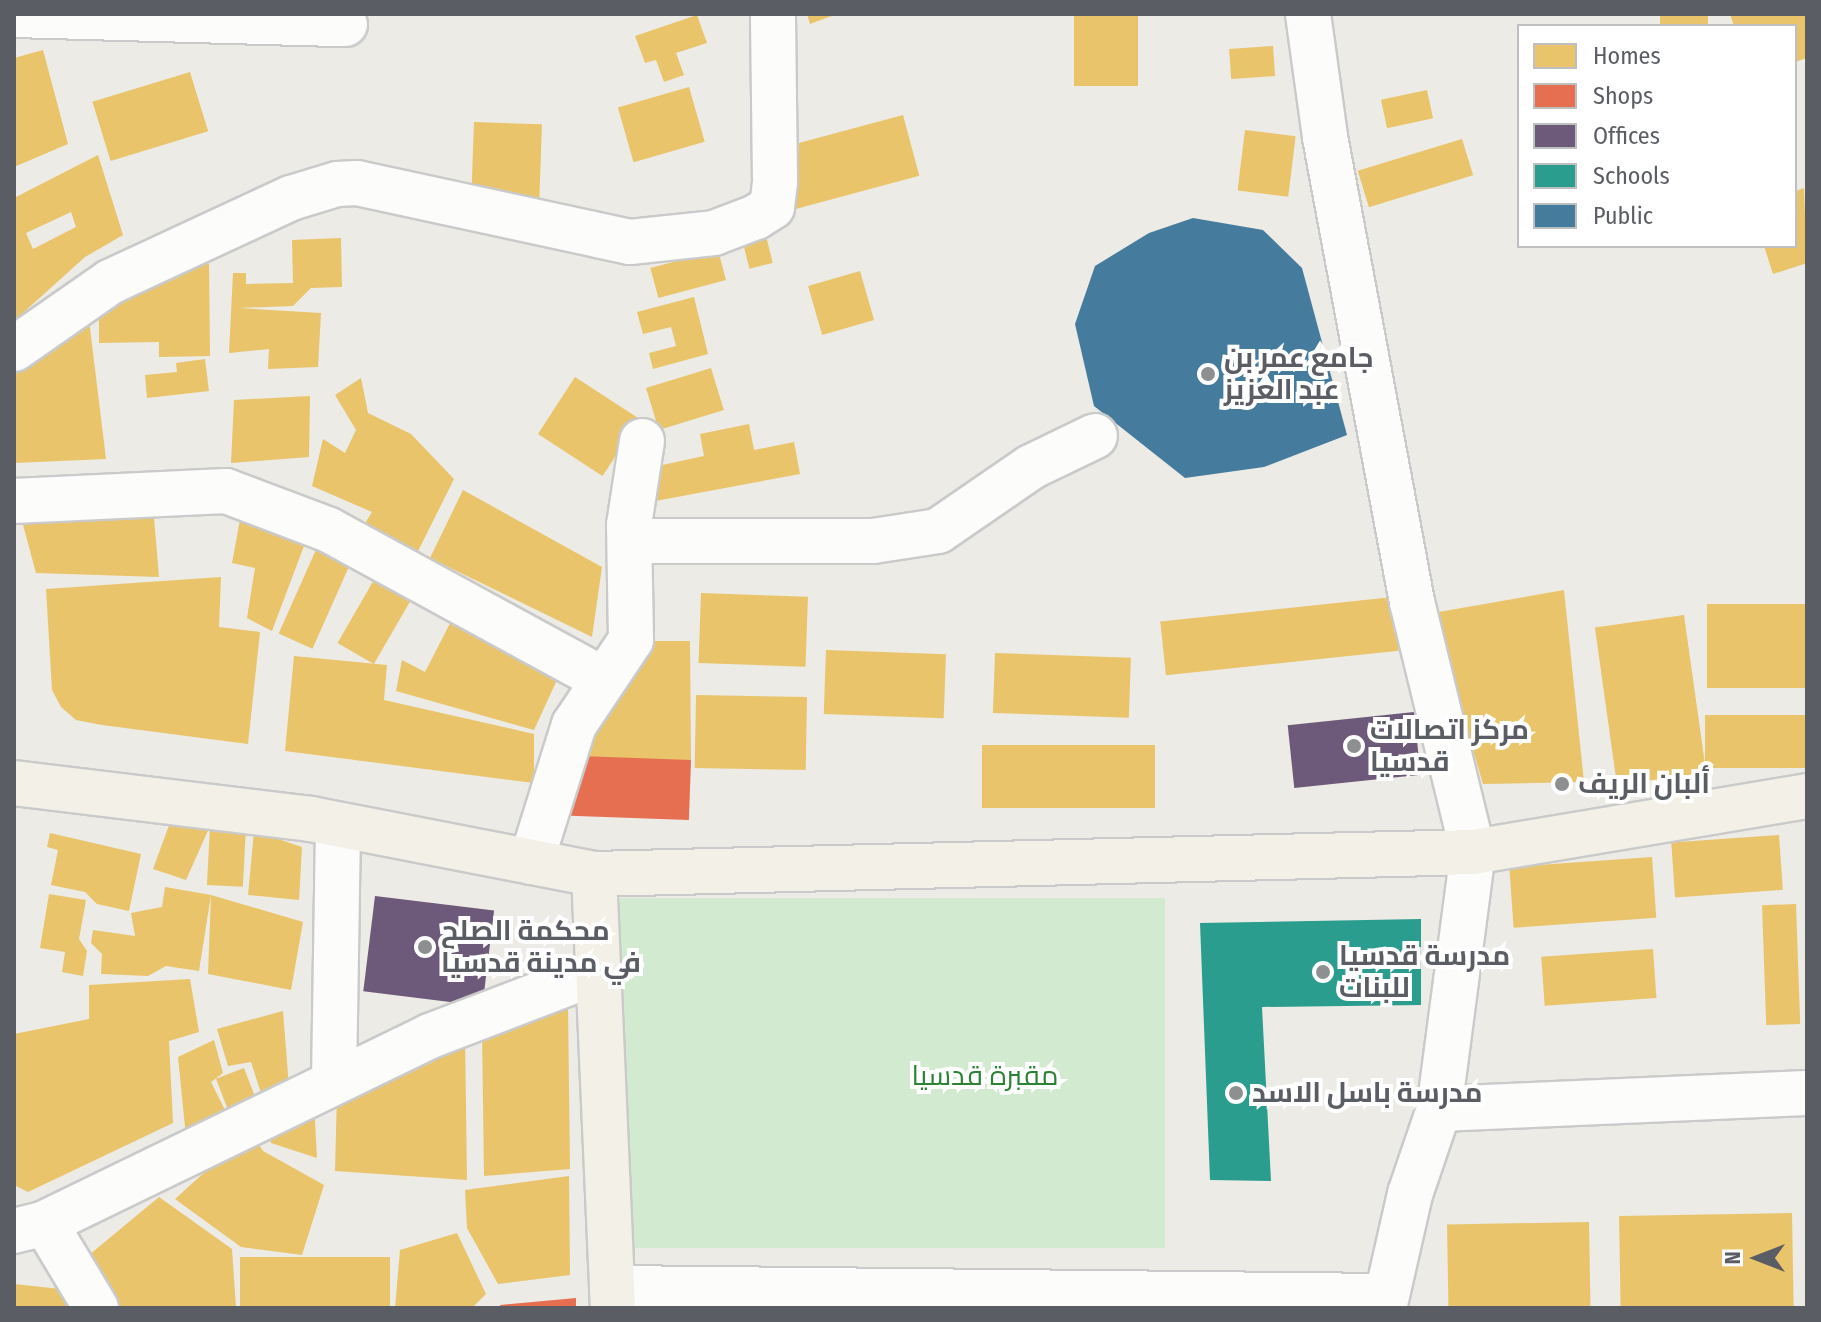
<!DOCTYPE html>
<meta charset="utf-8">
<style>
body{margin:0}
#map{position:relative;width:1821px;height:1322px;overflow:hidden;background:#ecebe5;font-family:"Fira Sans Condensed",Cairo,sans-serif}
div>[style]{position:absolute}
.green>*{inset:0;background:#d2ead0;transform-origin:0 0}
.homes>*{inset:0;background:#e9c46a;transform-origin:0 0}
.shops>*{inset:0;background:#e76f51;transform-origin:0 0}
.offices>*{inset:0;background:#6d597a;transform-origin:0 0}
.schools>*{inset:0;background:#2a9d8f}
.public>*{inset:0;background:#457b9d}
.roads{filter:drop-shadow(2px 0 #c9cac9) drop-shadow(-2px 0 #c9cac9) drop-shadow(0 2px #c9cac9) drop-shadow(0 -2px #c9cac9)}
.minor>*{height:44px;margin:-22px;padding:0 22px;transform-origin:22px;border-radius:22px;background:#fcfcfb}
.major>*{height:44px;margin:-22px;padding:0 22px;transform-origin:22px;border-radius:22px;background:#f3f1e7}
.dots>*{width:22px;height:22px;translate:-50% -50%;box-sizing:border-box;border:4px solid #fff;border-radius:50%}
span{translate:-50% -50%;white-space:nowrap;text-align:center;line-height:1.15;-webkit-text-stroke:8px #fff;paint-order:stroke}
.poi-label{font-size:28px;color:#5a5e64;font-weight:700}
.left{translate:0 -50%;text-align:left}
.park-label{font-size:28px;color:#2c8234}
.frame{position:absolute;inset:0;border:16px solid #5a5e64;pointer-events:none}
.legend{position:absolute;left:1517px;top:24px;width:280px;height:224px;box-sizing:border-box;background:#fff;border:2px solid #bdbfc1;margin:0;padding:10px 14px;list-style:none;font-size:24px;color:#5a5e64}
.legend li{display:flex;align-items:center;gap:16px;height:40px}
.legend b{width:40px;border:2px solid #bdbfc1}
.north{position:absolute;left:1717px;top:1218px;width:80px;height:80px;-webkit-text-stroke:6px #fff;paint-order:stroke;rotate:270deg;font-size:22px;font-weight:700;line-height:32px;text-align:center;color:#5a5e64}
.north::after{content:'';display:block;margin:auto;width:28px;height:36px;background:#5a5e64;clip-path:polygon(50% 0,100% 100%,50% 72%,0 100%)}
</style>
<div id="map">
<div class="green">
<div style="left:620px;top:898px;width:545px;height:350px"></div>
</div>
<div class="homes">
<div style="clip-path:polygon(807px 14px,837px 14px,810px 24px)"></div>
<div style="left:1074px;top:14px;width:64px;height:72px"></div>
<div style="left:1660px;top:14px;width:48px;height:12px"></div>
<div style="clip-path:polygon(1730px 14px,1807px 14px,1807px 58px,1795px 62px,1795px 26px,1734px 26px)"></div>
<div style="clip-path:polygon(697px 15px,707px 43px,676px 53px,684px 75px,664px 82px,656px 60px,645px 63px,635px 36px)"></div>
<div style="left:1273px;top:46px;width:30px;height:44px;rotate:86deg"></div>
<div style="clip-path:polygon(43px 50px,68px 144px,14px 167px,14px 58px)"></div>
<div style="left:190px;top:72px;width:62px;height:102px;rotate:73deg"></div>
<div style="left:689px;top:87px;width:57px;height:74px;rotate:74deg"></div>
<div style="left:1427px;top:90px;width:29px;height:47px;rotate:78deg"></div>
<div style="left:903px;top:115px;width:63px;height:128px;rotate:75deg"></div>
<div style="left:474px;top:122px;width:68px;height:74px;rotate:2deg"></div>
<div style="left:1245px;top:130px;width:51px;height:61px;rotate:7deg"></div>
<div style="left:1462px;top:139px;width:38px;height:109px;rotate:73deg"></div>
<div style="clip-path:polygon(evenodd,98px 155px,123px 235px,85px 257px,14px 321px,14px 198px,98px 155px,71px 212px,76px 227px,33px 249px,26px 233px,71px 212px)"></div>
<div style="clip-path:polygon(1804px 188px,1807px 263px,1773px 274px,1764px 246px,1795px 246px,1795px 191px)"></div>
<div style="left:764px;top:228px;width:36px;height:24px;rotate:76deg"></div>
<div style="clip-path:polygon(341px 238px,342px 287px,311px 288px,293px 306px,239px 308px,321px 313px,318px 367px,268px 369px,269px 349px,229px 353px,233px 273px,246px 273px,246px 284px,293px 283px,292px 240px)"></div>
<div style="left:718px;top:250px;width:31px;height:70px;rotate:75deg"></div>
<div style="clip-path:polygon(189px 257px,209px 264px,210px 356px,159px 357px,159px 342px,99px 343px,99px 307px)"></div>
<div style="left:860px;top:271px;width:51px;height:54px;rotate:74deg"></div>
<div style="clip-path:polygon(694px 297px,708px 354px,653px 369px,649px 353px,676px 346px,671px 327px,643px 334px,637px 312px)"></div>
<div style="clip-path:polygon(89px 320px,106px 459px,14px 463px,14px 375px)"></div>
<div style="clip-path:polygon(205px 359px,209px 391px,147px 398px,145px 375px,177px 372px,176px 363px)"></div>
<div style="left:711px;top:368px;width:44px;height:68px;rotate:73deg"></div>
<div style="left:575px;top:377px;width:77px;height:68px;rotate:33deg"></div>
<div style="clip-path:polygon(361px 378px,368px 413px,411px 434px,454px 479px,418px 551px,364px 525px,372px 512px,312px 486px,323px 439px,345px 453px,356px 430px,335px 395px)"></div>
<div style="clip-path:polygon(310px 396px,309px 457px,231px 463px,234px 400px)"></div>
<div style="clip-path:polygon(749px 424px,754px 450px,794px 442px,800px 474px,650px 502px,644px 469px,704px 456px,700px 434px)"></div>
<div style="clip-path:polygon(463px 490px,602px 567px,592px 637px,430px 558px)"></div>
<div style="clip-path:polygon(153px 506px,159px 577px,36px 573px,19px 510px)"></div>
<div style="clip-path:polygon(242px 509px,310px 530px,272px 631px,247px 618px,255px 568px,232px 563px)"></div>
<div style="left:323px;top:534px;width:37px;height:109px;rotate:24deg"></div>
<div style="left:382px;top:566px;width:42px;height:89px;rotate:30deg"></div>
<div style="clip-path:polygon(221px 577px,219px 627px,260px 632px,248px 744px,102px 725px,76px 720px,61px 707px,52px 690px,46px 589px)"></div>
<div style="clip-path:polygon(1564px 590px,1584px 782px,1483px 784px,1433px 613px)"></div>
<div style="left:701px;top:593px;width:107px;height:70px;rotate:2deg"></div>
<div style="left:1393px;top:597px;width:54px;height:234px;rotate:84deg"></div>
<div style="clip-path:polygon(460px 604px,562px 669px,534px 730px,396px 691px,402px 660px,425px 672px)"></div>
<div style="left:1807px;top:604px;width:84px;height:100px;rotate:90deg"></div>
<div style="left:1684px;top:615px;width:159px;height:90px;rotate:82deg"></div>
<div style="clip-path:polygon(647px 641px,690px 641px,691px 760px,572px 761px)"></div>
<div style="left:826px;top:650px;width:120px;height:64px;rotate:2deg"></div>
<div style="left:995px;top:653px;width:136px;height:60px;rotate:2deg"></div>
<div style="clip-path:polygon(294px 656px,387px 665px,384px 700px,534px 734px,534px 783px,285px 751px)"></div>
<div style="left:696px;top:695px;width:111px;height:73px;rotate:1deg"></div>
<div style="left:1807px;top:715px;width:53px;height:102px;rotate:90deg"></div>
<div style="left:982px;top:745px;width:173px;height:63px"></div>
<div style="clip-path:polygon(171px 820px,210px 826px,186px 880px,153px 869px)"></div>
<div style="left:210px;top:826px;width:36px;height:59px;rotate:3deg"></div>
<div style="clip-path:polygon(254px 831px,302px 847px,299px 900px,248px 895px)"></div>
<div style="clip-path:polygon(50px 833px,141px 854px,129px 911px,97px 904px,85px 892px,51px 885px,58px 850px,47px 847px)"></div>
<div style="left:1779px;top:835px;width:55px;height:108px;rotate:86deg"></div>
<div style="left:1652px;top:857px;width:61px;height:143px;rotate:86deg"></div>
<div style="clip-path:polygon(165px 887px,211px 895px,199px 971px,166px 966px,148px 976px,101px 974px,102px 954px,91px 943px,93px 930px,135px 936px,131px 913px,162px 907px)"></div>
<div style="clip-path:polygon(49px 894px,86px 900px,79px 939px,87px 951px,83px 976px,62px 972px,65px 952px,40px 948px)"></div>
<div style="clip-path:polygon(211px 895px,303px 922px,291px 990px,208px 974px)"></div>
<div style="left:1796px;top:904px;width:120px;height:34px;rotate:88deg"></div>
<div style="left:1653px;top:949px;width:49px;height:112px;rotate:86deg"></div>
<div style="clip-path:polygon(190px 979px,199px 1032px,169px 1041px,173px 1123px,28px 1192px,14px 1185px,14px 1034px,89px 1019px,89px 985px)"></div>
<div style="clip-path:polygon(568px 1005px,570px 1169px,484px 1176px,482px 1030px)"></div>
<div style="clip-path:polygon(283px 1011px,289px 1087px,261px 1093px,251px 1062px,228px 1066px,217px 1029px)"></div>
<div style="clip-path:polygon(465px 1035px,467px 1180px,335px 1171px,337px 1093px)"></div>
<div style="clip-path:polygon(214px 1040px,223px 1073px,211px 1082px,227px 1114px,186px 1137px,178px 1057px)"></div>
<div style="left:244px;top:1068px;width:36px;height:30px;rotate:69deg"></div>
<div style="clip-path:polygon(314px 1103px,317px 1158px,271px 1143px,265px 1124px)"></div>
<div style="clip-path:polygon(250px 1131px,263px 1151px,324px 1185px,302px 1255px,241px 1247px,175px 1199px)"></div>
<div style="clip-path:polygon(569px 1176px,570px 1275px,498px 1284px,467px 1228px,465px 1190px)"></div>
<div style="clip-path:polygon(159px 1197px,232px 1249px,236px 1308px,111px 1308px,83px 1260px)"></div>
<div style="left:1792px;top:1213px;width:95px;height:173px;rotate:89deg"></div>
<div style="left:1589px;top:1222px;width:86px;height:142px;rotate:89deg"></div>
<div style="clip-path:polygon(457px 1233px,486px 1294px,472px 1308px,395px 1308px,400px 1250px)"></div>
<div style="left:240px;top:1257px;width:150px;height:51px"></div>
<div style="clip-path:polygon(14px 1284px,70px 1290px,79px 1308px,14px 1308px)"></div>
</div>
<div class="shops">
<div style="left:691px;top:760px;width:60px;height:119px;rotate:92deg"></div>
<div style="clip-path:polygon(576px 1298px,576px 1308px,501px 1308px,500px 1305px)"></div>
</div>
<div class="offices">
<div style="left:1414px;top:712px;width:63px;height:127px;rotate:84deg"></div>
<div style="left:375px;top:896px;width:120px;height:96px;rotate:7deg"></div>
</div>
<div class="schools">
<div style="clip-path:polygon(1421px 919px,1421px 1005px,1262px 1007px,1271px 1181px,1210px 1180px,1200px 923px)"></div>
</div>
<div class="public">
<div style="clip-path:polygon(1193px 218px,1263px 230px,1302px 268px,1347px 435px,1264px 467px,1185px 478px,1094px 406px,1075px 324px,1095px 266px,1149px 233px)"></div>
</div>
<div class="roads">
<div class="minor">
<div style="left:1308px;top:14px;width:124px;rotate:82.1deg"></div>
<div style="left:1325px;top:137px;width:473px;rotate:79.4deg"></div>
<div style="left:1412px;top:602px;width:257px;rotate:76.3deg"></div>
<div style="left:1473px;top:852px;width:259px;rotate:97.5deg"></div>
<div style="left:1439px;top:1109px;width:90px;rotate:108.8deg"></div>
<div style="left:1410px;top:1194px;width:117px;rotate:102.8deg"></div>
<div style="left:14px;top:15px;width:331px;rotate:1.6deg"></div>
<div style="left:14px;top:349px;width:117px;rotate:-34.9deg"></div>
<div style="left:110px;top:282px;width:200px;rotate:-24.9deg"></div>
<div style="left:291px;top:198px;width:48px;rotate:-16.9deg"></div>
<div style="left:337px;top:184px;width:20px;rotate:-3deg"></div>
<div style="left:357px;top:183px;width:279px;rotate:12.2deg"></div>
<div style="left:630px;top:242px;width:84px;rotate:-6.1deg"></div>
<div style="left:714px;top:233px;width:45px;rotate:-20.9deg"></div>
<div style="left:756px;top:217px;width:19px;rotate:-32deg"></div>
<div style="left:772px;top:207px;width:26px;rotate:-83deg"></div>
<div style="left:775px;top:181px;width:167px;rotate:-90.7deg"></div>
<div style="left:14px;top:501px;width:212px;rotate:-2.7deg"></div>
<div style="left:226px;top:491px;width:110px;rotate:20.7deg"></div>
<div style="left:329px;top:530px;width:311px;rotate:28.6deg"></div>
<div style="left:632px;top:541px;width:241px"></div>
<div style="left:873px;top:541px;width:66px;rotate:-8.7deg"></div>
<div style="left:938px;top:531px;width:113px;rotate:-34.5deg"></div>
<div style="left:1031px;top:467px;width:71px;rotate:-25.8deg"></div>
<div style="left:531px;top:862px;width:144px;rotate:-72.6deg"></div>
<div style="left:574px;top:725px;width:102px;rotate:-56.2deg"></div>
<div style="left:631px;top:640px;width:115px;rotate:-91deg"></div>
<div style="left:629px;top:525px;width:85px;rotate:-81.2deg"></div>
<div style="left:334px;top:1081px;width:256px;rotate:-89.1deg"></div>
<div style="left:1439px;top:1109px;width:368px;rotate:-2.5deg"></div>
<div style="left:45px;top:1223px;width:99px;rotate:59deg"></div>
<div style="left:14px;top:1231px;width:32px;rotate:-14deg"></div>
<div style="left:45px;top:1223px;width:428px;rotate:-25.9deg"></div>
<div style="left:430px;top:1036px;width:180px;rotate:-20.9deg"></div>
<div style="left:612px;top:1288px;width:773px;rotate:0.59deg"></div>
</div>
<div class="major">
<div style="left:14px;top:783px;width:299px;rotate:6.9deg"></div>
<div style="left:311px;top:819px;width:288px;rotate:11deg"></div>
<div style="left:594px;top:874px;width:879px;rotate:-1.43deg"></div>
<div style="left:1473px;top:852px;width:339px;rotate:-9.5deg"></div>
<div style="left:594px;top:874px;width:434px;rotate:87.5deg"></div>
</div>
</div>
<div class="dots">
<div style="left:1208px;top:374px;background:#8d8f91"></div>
<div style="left:1354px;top:746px;background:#8d8f91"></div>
<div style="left:1562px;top:784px;background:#8d8f91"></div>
<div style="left:425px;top:947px;background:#8d8f91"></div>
<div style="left:1323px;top:972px;background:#8d8f91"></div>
<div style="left:1236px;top:1093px;background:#8d8f91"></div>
</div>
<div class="poi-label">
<span class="left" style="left:1224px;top:374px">جامع عمر بن<br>عبد العزيز</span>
<span class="left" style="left:1370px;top:746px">مركز اتصالات<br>قدسيا</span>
<span class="left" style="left:1578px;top:784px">ألبان الريف</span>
<span class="left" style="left:441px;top:947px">محكمة الصلح<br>في مدينة قدسيا</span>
<span class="left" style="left:1339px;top:972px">مدرسة قدسيا<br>للبنات</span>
<span class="left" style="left:1252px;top:1093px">مدرسة باسل الاسد</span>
</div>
<div class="park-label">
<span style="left:985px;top:1076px">مقبرة قدسيا</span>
</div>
<div class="frame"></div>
<ul class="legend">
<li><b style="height:22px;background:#e9c46a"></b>Homes</li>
<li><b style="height:22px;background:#e76f51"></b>Shops</li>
<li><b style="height:22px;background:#6d597a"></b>Offices</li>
<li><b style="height:22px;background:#2a9d8f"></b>Schools</li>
<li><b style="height:22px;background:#457b9d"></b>Public</li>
</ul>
<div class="north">N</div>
</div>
